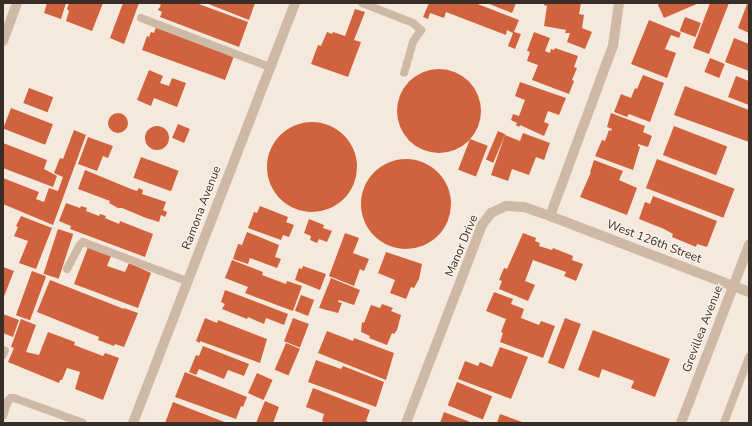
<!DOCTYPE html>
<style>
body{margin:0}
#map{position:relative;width:752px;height:426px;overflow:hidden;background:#f4e9dc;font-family:"Nunito Sans",sans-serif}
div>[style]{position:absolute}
.building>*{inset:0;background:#d0623e;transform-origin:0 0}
.round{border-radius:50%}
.service>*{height:8px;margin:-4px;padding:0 4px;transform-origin:4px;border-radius:4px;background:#ceb9a7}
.minor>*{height:10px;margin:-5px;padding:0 5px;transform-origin:5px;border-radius:5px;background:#ceb9a7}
.tertiary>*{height:10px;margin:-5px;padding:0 5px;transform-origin:5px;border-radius:5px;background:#ceb9a7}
span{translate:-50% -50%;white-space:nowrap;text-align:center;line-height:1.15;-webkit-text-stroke:3px #fbf3e9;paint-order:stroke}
.street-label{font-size:12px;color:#392d28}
.frame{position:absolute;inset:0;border:4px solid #392d28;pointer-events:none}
</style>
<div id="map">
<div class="building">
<div style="clip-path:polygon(47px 3px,66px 3px,61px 19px,44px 13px)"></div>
<div style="clip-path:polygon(69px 3px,103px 3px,92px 31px,66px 21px,69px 11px,67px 9px)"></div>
<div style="clip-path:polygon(123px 3px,139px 3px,124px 44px,110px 38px)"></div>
<div style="clip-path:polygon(157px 3px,196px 3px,248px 22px,239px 47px,160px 17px,162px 12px,158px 10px,161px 5px)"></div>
<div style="clip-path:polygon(206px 3px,255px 3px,249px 20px)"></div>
<div style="clip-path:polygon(429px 3px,475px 3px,519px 20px,514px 32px,521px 34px,515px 49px,508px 46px,513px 33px,507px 30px,506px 35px,446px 12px,444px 18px,430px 13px,428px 19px,423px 17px)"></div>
<div style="clip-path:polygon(487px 3px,516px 3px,512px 13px)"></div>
<div style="clip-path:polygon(544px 3px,581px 3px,579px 14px,584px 15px,582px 28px,592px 32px,585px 49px,567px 42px,570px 33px,565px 33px,566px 30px,544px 26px,547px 6px,544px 5px)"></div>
<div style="clip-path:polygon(660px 3px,699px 3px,664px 18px,658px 5px)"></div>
<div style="clip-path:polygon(710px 3px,729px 3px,709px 54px,693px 48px)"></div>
<div style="clip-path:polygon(747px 4px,749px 5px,749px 33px,738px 28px)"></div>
<div style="clip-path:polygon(355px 9px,365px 12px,354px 40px,361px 42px,348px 77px,311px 64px,318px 45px,321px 46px,327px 32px,332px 34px,333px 32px,345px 36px)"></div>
<div style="left:685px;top:17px;width:17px;height:15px;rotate:21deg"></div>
<div style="clip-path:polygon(649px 20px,681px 33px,679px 38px,671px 35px,665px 49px,676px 53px,667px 78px,631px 64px)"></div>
<div style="clip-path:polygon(156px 27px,234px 56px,225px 80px,142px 50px,147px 36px,149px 37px,151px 32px,154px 33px)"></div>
<div style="clip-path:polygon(534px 32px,550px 38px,545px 51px,550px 53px,551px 49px,554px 50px,555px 48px,578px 56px,574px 67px,577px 68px,572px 80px,574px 81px,569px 94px,532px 80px,538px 65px,527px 61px,530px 52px,527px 51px)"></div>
<div style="clip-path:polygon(734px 38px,749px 44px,749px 71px,725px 62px)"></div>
<div style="left:710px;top:58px;width:16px;height:15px;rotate:22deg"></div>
<div class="round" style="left:397px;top:69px;width:84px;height:84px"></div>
<div style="clip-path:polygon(149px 70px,163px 76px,160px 83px,169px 86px,172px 78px,186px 83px,177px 107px,154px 98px,151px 106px,137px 100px)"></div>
<div style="clip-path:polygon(643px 75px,664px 83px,650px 122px,629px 114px,627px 117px,614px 112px,621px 94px,631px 98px,635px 88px,637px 89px)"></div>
<div style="clip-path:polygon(736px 76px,749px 81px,749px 105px,728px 97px)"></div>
<div style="clip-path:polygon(520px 82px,566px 98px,559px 115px,548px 111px,544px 122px,549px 124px,544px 136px,520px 125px,519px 127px,516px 125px,517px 123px,511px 120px,513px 114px,519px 116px,525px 100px,515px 96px)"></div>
<div style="clip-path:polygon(685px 86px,749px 110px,749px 142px,674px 115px)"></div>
<div style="left:29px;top:88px;width:26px;height:16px;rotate:21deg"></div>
<div style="left:11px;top:108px;width:45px;height:22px;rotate:21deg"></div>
<div class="round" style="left:108px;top:113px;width:20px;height:20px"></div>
<div style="clip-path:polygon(611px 113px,645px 126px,643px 132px,652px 136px,648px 147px,638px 144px,638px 146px,640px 147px,633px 170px,595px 156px,602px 140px,605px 141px,609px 130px,611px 131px,612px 129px,607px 127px)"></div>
<div class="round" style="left:267px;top:122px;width:90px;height:90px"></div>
<div style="left:178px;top:124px;width:13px;height:15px;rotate:23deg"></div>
<div style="left:674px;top:126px;width:57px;height:31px;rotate:21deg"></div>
<div class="round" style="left:145px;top:126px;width:24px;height:24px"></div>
<div style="clip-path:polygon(74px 130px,86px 135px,53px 225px,3px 204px,3px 178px,39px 192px,36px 199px,44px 202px,49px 188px,58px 191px,63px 177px,54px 173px,60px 158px,63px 159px)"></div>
<div style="left:498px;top:131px;width:8px;height:31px;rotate:23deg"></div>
<div style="clip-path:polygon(523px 133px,550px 143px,544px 160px,536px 157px,529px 175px,512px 169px,508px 181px,491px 175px,505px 135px,520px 141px)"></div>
<div style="clip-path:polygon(88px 137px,113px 146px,108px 158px,103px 156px,97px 171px,78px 164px)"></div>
<div style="left:470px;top:139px;width:19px;height:33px;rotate:21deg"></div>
<div style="clip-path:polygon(3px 143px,47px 160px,44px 169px,57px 176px,53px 187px,3px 168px)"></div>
<div style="left:141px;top:157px;width:40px;height:22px;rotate:20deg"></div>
<div style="left:657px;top:159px;width:83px;height:31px;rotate:21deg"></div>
<div class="round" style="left:361px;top:159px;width:90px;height:90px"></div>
<div style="clip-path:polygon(594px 160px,623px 171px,619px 180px,637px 188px,627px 215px,580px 197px,591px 172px,590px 172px)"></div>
<div style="clip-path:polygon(85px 170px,131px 189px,137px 191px,139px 188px,143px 190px,142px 194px,166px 202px,163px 210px,167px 212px,165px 217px,161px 215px,159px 222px,146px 218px,122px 208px,118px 208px,109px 203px,110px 201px,78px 189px)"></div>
<div style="clip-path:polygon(653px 196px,717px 221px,707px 247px,697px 244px,696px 247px,672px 237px,673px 234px,664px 229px,639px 219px,645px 202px,650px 204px)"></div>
<div style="clip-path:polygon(66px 203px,80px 208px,81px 206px,87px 208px,86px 211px,99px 216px,100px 214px,106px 216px,105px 218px,119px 224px,120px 221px,153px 234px,145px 257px,70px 229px,71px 226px,59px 221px)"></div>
<div style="clip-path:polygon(260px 206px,288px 217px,286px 222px,294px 225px,289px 237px,283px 235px,281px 240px,248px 228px,254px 212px,257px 213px)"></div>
<div style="clip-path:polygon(21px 216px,52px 228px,36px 269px,19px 263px,28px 241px,14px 236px,18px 227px,16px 226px)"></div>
<div style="clip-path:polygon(309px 219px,324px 225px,323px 228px,332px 231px,327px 242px,319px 239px,317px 243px,310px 240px,311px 236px,304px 233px)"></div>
<div style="left:58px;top:229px;width:16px;height:47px;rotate:18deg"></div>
<div style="clip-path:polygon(247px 232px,279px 245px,275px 257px,281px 259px,277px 268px,250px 258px,248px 264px,233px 259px,238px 244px,242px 245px)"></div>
<div style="clip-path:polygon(345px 233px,359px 238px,353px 253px,369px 259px,364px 271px,360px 269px,354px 286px,329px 276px)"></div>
<div style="clip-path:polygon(523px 233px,536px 238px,535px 241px,540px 243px,539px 246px,552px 250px,553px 248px,573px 256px,572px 260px,583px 264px,576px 281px,564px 276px,566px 272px,533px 260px,525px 281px,535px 285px,528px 301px,499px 289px,502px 281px,499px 280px,504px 268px,507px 269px)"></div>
<div style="clip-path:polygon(88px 247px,111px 256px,107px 266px,125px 272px,129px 263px,151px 273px,138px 308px,74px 284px)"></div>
<div style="clip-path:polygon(386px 252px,422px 264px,419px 279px,414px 288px,411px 287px,406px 299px,390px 293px,395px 280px,378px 273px)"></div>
<div style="clip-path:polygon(232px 260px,263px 272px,262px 275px,286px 284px,287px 281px,302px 286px,293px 311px,245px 293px,248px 287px,225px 278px)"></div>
<div style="clip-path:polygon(303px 266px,326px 274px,320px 290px,295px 280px,299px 268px,302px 269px)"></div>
<div style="clip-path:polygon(3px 267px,14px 271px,3px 299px)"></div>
<div style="left:32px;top:271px;width:15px;height:47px;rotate:20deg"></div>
<div style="clip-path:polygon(331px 278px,360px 290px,354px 305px,339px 300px,338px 302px,342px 303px,338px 313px,319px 308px)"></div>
<div style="clip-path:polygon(50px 280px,124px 309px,124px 308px,138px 313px,124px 347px,115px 344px,114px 346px,98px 340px,99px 337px,37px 312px)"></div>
<div style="clip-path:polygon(225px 290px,288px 314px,284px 325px,266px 318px,264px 324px,248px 317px,247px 319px,222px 309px,225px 304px,221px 302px)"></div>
<div style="clip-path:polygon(494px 292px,513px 299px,511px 304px,524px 309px,521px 318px,539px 325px,541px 321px,555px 326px,543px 358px,500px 342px,503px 333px,501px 332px,506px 319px,486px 311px)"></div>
<div style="left:301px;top:295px;width:14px;height:17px;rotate:21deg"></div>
<div style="clip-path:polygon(382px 304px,393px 308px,391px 311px,401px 315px,397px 330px,394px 334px,392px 333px,387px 345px,369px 338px,370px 336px,361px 332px,362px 322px,364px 323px,371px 305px,380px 308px)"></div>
<div style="clip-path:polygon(3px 314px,19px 320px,13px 337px,3px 333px)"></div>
<div style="clip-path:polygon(205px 318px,217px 323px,218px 320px,267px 339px,260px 363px,200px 341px,200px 343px,196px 341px)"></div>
<div style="left:293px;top:318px;width:17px;height:25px;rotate:21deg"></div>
<div style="left:565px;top:318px;width:17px;height:48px;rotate:21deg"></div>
<div style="clip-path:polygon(21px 319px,36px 325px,26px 352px,39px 355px,48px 332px,75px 342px,74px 345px,103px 356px,105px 353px,119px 358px,103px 400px,75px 389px,80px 372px,67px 368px,62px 380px,60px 380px,59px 383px,8px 362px,14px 348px,11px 347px)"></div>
<div style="clip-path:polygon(593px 330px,670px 359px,655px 397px,631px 388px,634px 381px,602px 369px,599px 378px,578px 370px)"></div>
<div style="clip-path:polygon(327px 331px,353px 341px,354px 338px,394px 353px,386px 380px,318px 353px)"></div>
<div style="left:286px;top:343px;width:15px;height:29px;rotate:23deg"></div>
<div style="clip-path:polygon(203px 346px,249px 364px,244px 376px,228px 370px,224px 379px,199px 369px,196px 375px,189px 372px,196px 355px,199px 356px)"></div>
<div style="clip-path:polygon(500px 347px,528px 357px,511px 399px,458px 379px,465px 361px,478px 366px,480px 362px,492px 367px)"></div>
<div style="clip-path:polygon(316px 360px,341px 369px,343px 366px,384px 382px,376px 407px,308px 382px)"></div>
<div style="clip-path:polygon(185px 372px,247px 397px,243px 407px,241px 406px,236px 419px,175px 397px)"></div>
<div style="left:257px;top:373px;width:17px;height:22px;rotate:24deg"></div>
<div style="left:457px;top:382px;width:38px;height:25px;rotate:22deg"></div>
<div style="clip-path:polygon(313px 388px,370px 410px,366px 421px,372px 423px,326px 423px,322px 421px,324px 414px,306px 407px)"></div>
<div style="clip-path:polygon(265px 401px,279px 407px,273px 423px,256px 423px)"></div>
<div style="clip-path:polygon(173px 402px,227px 423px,165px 423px)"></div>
<div style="clip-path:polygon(444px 412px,473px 423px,440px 423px)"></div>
<div style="clip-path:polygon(500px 414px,525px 423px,497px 423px)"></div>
</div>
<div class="service">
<div style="left:362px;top:3px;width:55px;rotate:21.4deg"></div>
<div style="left:413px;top:23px;width:11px;rotate:41deg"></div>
<div style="left:421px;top:30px;width:14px;rotate:124deg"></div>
<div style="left:413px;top:42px;width:32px;rotate:106deg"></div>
<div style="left:141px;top:18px;width:138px;rotate:20.8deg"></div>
<div style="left:67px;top:269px;width:27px;rotate:-62deg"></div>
<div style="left:80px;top:245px;width:4px;rotate:-45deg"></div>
<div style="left:83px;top:242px;width:111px;rotate:20.6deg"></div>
<div style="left:3px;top:355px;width:5px;rotate:-68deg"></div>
<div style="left:3px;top:416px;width:16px;rotate:-72deg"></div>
<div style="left:8px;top:401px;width:4px;rotate:-45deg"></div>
<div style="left:11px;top:398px;width:3px"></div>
<div style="left:14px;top:398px;width:73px;rotate:19.9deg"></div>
<div style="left:724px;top:423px;width:71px;rotate:-69.3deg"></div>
</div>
<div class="minor">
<div style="left:3px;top:41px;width:40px;rotate:-69.8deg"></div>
<div style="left:550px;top:216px;width:181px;rotate:-69.7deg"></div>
<div style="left:613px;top:46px;width:43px;rotate:-82.1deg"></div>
<div style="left:406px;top:423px;width:212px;rotate:-69deg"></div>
<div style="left:482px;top:225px;width:15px;rotate:-53deg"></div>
<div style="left:491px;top:213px;width:17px;rotate:-25deg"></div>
<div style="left:506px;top:206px;width:18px;rotate:3deg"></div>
<div style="left:524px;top:207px;width:28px;rotate:19deg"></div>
<div style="left:550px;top:216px;width:213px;rotate:20.9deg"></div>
<div style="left:681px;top:423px;width:191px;rotate:-69.1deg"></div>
</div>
<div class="tertiary">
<div style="left:133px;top:423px;width:450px;rotate:-68.9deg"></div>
</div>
<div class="street-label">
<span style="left:202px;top:208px;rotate:-69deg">Ramona Avenue</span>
<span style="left:654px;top:242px;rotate:21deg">West 126th Street</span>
<span style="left:462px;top:246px;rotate:-67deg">Manor Drive</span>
<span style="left:703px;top:329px;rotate:-69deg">Grevillea Avenue</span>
</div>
<div class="frame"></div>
</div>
